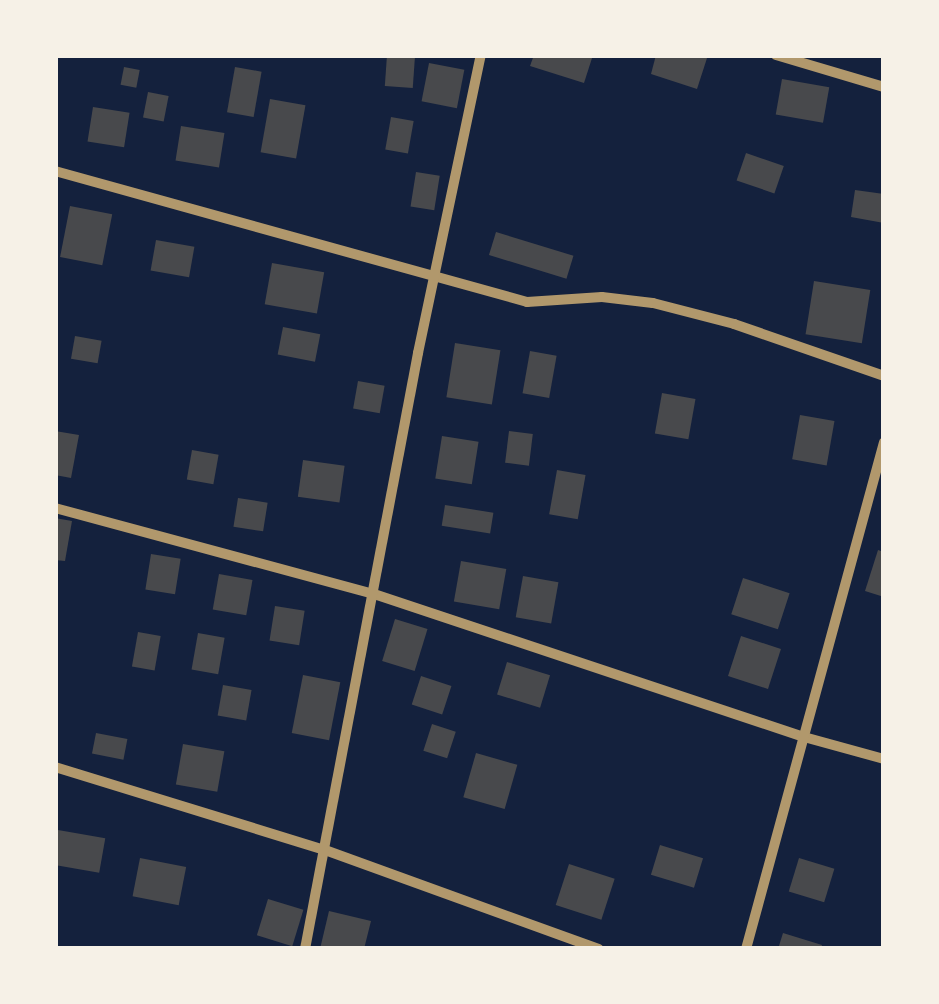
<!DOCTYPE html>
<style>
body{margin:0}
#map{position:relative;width:939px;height:1004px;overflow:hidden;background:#14213d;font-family:"Zilla Slab",serif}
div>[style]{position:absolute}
.building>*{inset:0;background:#48494c;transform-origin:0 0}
.minor>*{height:10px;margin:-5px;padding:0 5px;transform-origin:5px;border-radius:5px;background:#b1986c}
span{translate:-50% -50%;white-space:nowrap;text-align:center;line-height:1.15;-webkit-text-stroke:10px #f6f1e7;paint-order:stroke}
.frame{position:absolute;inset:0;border:58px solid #f6f1e7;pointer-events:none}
</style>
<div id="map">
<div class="building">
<div style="left:387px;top:55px;width:28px;height:31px;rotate:4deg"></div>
<div style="clip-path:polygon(534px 55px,593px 55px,584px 83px,530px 66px)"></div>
<div style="clip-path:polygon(656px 55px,708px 55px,697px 89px,651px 74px)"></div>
<div style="left:429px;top:63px;width:36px;height:39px;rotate:11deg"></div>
<div style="left:124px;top:67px;width:16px;height:18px;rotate:11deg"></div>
<div style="left:235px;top:67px;width:27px;height:46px;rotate:10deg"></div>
<div style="left:782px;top:79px;width:48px;height:36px;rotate:10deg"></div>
<div style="left:148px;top:92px;width:21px;height:26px;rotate:11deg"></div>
<div style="left:270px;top:99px;width:36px;height:54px;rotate:10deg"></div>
<div style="left:93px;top:107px;width:37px;height:35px;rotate:9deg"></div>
<div style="left:391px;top:117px;width:23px;height:33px;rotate:10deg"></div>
<div style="left:181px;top:126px;width:44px;height:35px;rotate:9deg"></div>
<div style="left:746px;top:153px;width:40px;height:29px;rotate:19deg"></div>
<div style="left:416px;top:172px;width:24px;height:35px;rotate:9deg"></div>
<div style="clip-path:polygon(855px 190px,884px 194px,884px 223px,851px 217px)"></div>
<div style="left:70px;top:206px;width:43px;height:52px;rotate:11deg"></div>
<div style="left:496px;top:232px;width:81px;height:24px;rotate:17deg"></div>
<div style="left:156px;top:240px;width:39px;height:31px;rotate:10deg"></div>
<div style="left:272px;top:263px;width:53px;height:42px;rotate:10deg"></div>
<div style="left:814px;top:281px;width:57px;height:54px;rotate:9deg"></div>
<div style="left:283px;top:327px;width:38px;height:28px;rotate:11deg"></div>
<div style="left:75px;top:336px;width:27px;height:23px;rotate:10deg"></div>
<div style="left:455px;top:343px;width:46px;height:55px;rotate:9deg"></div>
<div style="left:530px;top:351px;width:27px;height:43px;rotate:10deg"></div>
<div style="left:358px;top:381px;width:27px;height:28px;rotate:10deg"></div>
<div style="left:662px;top:393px;width:34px;height:41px;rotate:10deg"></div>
<div style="left:800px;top:415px;width:35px;height:45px;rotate:10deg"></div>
<div style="clip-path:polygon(55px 431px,79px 435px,71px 478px,55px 475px)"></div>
<div style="left:509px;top:431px;width:24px;height:32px;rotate:7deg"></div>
<div style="left:442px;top:436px;width:37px;height:43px;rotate:9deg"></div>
<div style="left:192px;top:450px;width:27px;height:30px;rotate:10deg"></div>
<div style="left:303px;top:460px;width:42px;height:37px;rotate:8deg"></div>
<div style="left:557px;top:470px;width:29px;height:45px;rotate:10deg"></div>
<div style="left:238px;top:498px;width:30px;height:29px;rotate:9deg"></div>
<div style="left:445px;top:505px;width:49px;height:21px;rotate:9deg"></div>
<div style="clip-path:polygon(55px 518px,72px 521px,65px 561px,55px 560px)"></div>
<div style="clip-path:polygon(878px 550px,884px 552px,884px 597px,865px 591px)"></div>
<div style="left:151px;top:554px;width:30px;height:36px;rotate:9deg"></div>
<div style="left:461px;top:561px;width:46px;height:41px;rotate:10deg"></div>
<div style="left:219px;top:574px;width:34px;height:36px;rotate:10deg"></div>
<div style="left:523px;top:576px;width:36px;height:42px;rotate:10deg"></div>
<div style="left:743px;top:578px;width:49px;height:38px;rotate:18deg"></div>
<div style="left:275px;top:606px;width:30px;height:35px;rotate:9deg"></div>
<div style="left:395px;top:619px;width:34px;height:44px;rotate:17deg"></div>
<div style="left:138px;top:632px;width:23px;height:35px;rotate:10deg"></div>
<div style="left:198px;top:633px;width:27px;height:37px;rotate:10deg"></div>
<div style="left:741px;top:636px;width:42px;height:42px;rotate:18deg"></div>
<div style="left:507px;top:662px;width:45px;height:34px;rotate:17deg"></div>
<div style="left:303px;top:675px;width:38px;height:59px;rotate:11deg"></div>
<div style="left:421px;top:676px;width:32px;height:30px;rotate:18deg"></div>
<div style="left:223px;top:685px;width:29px;height:31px;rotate:10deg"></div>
<div style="left:432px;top:724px;width:25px;height:28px;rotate:18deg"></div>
<div style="left:96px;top:733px;width:32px;height:21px;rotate:11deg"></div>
<div style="left:183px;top:744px;width:42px;height:41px;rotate:10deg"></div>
<div style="left:476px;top:753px;width:43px;height:46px;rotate:16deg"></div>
<div style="left:58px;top:830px;width:48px;height:35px;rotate:10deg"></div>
<div style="left:660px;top:845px;width:45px;height:31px;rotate:17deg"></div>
<div style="left:140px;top:858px;width:47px;height:39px;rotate:11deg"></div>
<div style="left:799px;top:858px;width:37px;height:35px;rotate:17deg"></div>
<div style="left:569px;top:864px;width:48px;height:43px;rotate:18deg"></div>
<div style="left:268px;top:899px;width:37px;height:38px;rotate:17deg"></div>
<div style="clip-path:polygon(329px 911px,371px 921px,364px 949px,320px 949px)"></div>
<div style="clip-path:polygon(783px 933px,822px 945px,821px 949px,778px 949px)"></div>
</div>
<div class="minor">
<div style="left:776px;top:55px;width:113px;rotate:16.5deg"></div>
<div style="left:55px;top:171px;width:490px;rotate:15.5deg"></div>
<div style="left:527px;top:302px;width:75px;rotate:-3.8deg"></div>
<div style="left:602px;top:297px;width:51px;rotate:6.7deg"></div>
<div style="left:653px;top:303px;width:84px;rotate:14.5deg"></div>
<div style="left:734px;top:324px;width:159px;rotate:19.1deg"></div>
<div style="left:55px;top:508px;width:330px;rotate:15.1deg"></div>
<div style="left:374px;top:594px;width:453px;rotate:18.4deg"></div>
<div style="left:804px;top:737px;width:83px;rotate:15.4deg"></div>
<div style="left:55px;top:767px;width:282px;rotate:17.1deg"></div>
<div style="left:325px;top:850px;width:291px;rotate:19.9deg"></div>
<div style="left:305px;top:949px;width:607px;rotate:-79.26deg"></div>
<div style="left:418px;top:353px;width:305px;rotate:-78.1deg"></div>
<div style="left:746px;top:949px;width:525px;rotate:-74.77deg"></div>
</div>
<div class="frame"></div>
</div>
